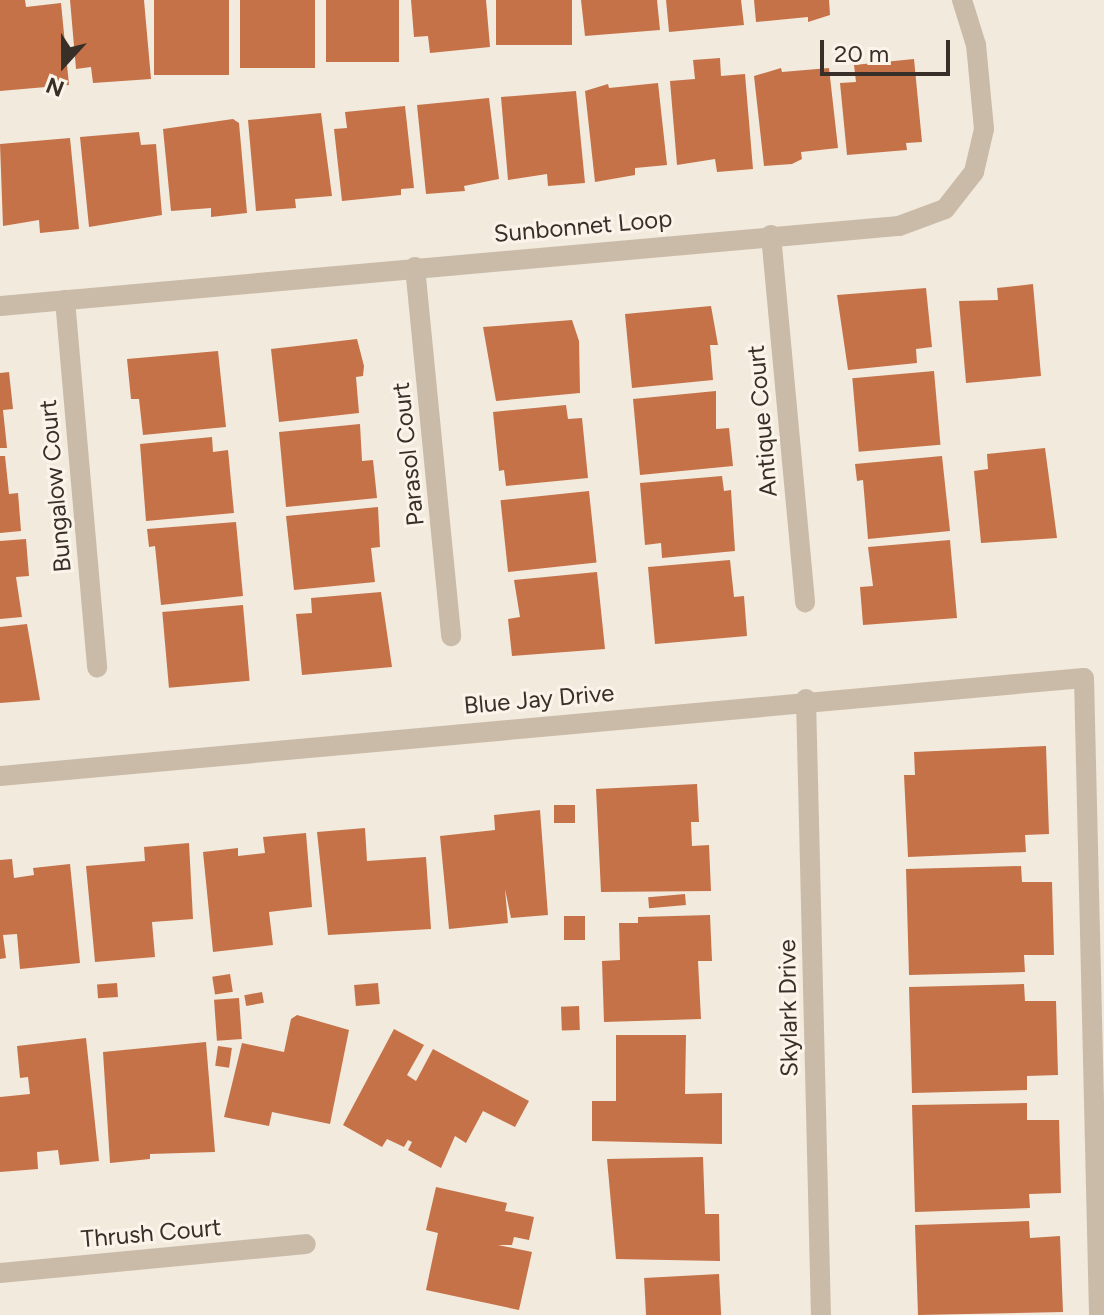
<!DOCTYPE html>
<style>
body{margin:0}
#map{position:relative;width:1104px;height:1315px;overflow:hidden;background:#f2eadd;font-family:Figtree,sans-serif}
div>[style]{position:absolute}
.building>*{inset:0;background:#c57248;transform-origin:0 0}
.lane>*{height:20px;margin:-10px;padding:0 10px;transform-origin:10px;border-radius:10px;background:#cabba9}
.street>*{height:20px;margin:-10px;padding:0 10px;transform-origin:10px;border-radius:10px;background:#cabba9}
span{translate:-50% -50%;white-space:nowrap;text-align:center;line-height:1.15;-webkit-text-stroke:6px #faf4ea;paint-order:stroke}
.street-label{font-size:24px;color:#382f29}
.north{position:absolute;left:24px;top:24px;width:80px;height:80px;-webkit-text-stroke:6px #faf4ea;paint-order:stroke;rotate:201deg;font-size:22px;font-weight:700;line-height:32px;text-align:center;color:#382f29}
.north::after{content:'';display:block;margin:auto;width:28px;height:36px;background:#382f29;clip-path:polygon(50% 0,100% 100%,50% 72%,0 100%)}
.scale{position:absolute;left:820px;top:40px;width:130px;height:36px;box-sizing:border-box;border:4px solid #382f29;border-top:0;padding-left:10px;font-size:24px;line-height:28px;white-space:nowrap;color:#382f29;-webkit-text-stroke:6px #faf4ea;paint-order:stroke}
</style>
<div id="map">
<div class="building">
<div style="clip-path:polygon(0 0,25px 0,26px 7px,61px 3px,69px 85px,0 91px)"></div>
<div style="clip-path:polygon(70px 0,144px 0,151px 79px,93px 83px,91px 67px,76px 69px)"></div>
<div style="left:154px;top:0;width:75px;height:75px"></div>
<div style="left:240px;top:0;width:75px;height:68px"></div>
<div style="left:326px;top:0;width:73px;height:62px"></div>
<div style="clip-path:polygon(411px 0,486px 0,490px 47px,430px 53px,428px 36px,414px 37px)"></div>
<div style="left:496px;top:0;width:76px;height:45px"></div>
<div style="clip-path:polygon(581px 0,657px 0,660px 30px,585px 36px)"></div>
<div style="clip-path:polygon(666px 0,741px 0,744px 25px,669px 32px)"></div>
<div style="clip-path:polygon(754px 0,829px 0,830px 15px,808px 22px,808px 17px,756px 22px)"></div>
<div style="clip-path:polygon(720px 58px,721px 76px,745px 74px,753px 169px,717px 172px,715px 159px,677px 165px,670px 81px,695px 79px,693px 60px)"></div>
<div style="clip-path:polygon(914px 59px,922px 142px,906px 143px,907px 150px,847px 155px,840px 83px,856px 82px,854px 65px)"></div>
<div style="clip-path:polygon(781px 68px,782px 72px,829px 68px,838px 148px,801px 152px,802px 159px,792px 164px,764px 166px,754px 76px)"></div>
<div style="clip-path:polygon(658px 83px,667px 165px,635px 168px,635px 175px,595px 182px,585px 91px,608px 84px,609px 88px)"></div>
<div style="clip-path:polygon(576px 91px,585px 183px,548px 186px,547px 174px,508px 180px,501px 97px)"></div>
<div style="clip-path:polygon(489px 98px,499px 179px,464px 186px,465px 191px,426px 194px,417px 105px)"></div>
<div style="clip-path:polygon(405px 106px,414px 188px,401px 189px,401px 195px,342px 201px,334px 129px,347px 128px,345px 112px)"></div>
<div style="clip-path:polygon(321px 113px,332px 196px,295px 199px,296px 208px,256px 211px,248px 120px)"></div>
<div style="clip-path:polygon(233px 119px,239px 123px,247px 213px,211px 217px,211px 208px,171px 211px,163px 129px)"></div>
<div style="clip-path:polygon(139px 132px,141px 145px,156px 144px,162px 215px,89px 227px,80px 137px)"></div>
<div style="clip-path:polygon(70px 138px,79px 229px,40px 233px,39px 220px,3px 226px,0 144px)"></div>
<div style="clip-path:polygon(1033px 284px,1041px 376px,966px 383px,959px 301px,998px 300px,997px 288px)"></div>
<div style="clip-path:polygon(926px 288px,932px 347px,916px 349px,917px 363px,848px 370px,837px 295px)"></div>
<div style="clip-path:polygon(711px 306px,718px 345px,710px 345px,713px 380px,632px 388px,625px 314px)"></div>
<div style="clip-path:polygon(572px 320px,579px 341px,580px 393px,496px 401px,483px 327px)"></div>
<div style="clip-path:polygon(357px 339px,364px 366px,363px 376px,356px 377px,359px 413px,279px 422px,271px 349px)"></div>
<div style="clip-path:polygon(218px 351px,226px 427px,143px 435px,139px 399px,131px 399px,127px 359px)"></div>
<div style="left:934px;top:371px;width:74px;height:82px;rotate:85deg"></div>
<div style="clip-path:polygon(9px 372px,13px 409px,3px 410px,7px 448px,0 448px,0 373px)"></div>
<div style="clip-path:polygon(716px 391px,716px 429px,729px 428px,733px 466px,640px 475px,633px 399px)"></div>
<div style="clip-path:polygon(566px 405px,568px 419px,582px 418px,588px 478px,506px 486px,504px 470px,499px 471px,493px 412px)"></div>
<div style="clip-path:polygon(360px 424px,362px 461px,373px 460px,377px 498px,286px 507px,279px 432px)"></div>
<div style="clip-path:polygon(212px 437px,213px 452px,228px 450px,234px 513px,146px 521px,140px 444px)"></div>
<div style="clip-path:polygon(1045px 448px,1057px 538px,981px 543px,974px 471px,988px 469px,987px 454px)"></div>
<div style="clip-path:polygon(0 456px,5px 456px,9px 494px,18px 493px,21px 531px,0 533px)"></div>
<div style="clip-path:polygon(942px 456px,950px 531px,868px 539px,863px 480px,857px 481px,855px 464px)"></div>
<div style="clip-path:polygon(722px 476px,724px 491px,731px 490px,735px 551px,662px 558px,661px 543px,645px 545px,640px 483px)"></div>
<div style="left:589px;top:491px;width:72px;height:89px;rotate:84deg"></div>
<div style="clip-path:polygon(378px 507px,380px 547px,371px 548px,375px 582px,294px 590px,286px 516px)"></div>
<div style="clip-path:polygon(236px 522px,243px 596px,161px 605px,155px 546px,149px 547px,147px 529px)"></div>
<div style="clip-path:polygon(26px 539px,29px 576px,16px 577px,22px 617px,0 619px,0 541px)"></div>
<div style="clip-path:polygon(950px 540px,957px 618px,863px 625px,860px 587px,873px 586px,868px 547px)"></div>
<div style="clip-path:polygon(730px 560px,734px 597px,744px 596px,747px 636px,655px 644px,648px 567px)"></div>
<div style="clip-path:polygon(597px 572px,605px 649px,512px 656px,508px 619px,520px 617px,514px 580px)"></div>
<div style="clip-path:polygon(381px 592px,392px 667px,302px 675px,296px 614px,312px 613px,311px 598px)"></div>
<div style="left:243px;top:605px;width:76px;height:81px;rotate:85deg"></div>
<div style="clip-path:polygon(27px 624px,40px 700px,0 703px,0 627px)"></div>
<div style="clip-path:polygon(1046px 746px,1049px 834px,1025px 835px,1026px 852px,908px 857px,904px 775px,915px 775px,914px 752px)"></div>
<div style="clip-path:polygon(697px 784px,699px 822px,691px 822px,692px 846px,709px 845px,711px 891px,601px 892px,596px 789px)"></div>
<div style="left:575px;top:805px;width:18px;height:21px;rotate:90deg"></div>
<div style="clip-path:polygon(540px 810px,548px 915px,511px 918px,505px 889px,508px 923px,449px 929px,440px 836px,495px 830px,494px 815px)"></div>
<div style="clip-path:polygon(365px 828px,367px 861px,426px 857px,431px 929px,328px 935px,317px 832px)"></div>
<div style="clip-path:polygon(306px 833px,312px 907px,269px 912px,273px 945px,213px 952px,203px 852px,238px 848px,238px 856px,265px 853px,263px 837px)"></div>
<div style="clip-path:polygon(189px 843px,193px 919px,152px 922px,155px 957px,95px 962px,86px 866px,145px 861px,144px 847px)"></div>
<div style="clip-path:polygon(12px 859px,14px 878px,34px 875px,33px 868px,70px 864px,80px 963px,20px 969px,17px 934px,3px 935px,6px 958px,0 959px,0 860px)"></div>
<div style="clip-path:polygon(1021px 866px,1022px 882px,1052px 882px,1054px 955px,1024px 955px,1025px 972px,909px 975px,906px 869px)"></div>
<div style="left:685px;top:894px;width:11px;height:37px;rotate:85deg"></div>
<div style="clip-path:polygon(710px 915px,712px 961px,698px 961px,701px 1019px,604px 1022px,602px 961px,620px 960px,619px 923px,638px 923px,638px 917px)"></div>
<div style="left:564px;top:916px;width:21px;height:24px"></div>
<div style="left:230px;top:974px;width:18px;height:18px;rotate:81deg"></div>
<div style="left:117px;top:983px;width:14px;height:20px;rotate:86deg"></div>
<div style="left:378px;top:983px;width:21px;height:24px;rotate:85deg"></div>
<div style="clip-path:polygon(1024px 984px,1025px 1001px,1056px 1001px,1058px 1075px,1027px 1076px,1027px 1090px,912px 1093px,909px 987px)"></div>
<div style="left:262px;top:992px;width:11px;height:18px;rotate:80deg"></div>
<div style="left:239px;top:998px;width:41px;height:25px;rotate:86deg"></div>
<div style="left:579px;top:1006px;width:24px;height:18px;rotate:88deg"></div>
<div style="clip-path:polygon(297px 1015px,349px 1030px,330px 1124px,272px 1112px,269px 1126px,224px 1117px,242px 1043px,284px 1052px,291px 1019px)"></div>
<div style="clip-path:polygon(394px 1029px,424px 1045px,407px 1075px,416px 1081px,433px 1049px,529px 1101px,515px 1127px,483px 1111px,466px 1143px,455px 1136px,441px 1168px,408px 1150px,412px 1142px,408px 1140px,404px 1147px,387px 1139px,382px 1147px,343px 1125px)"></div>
<div style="clip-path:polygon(616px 1035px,686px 1035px,685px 1094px,722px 1093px,722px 1144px,592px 1141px,592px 1101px,616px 1101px)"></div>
<div style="clip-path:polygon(86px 1038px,99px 1161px,60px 1165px,58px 1150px,37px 1152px,38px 1169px,0 1172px,0 1097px,30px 1094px,28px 1077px,20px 1078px,17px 1046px)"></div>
<div style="clip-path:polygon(206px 1042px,215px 1152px,150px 1154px,150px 1159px,110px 1163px,103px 1052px)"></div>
<div style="left:218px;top:1046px;width:14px;height:20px;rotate:8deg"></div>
<div style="clip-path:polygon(1027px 1103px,1027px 1120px,1059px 1120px,1061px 1193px,1029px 1194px,1030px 1208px,915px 1212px,912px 1105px)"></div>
<div style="clip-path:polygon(703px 1157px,705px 1214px,719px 1214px,720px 1261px,616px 1259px,607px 1159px)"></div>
<div style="clip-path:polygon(436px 1187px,507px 1203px,505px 1211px,534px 1217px,529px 1240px,514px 1237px,512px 1245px,498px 1245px,532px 1252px,519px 1310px,426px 1290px,438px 1233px,426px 1230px)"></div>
<div style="clip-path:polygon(1029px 1221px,1030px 1238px,1060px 1236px,1063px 1312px,918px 1315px,915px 1225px)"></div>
<div style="left:719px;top:1274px;width:41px;height:75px;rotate:87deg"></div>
</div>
<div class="lane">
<div style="left:771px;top:235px;width:369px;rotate:84.7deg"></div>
<div style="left:415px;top:267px;width:371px;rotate:84.4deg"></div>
<div style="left:65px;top:300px;width:369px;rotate:85deg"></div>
<div style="left:1084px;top:678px;width:637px;rotate:88.65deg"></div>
</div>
<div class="street">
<div style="left:0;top:306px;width:903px;rotate:-5.09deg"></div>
<div style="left:899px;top:226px;width:49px;rotate:-20.3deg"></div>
<div style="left:945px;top:209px;width:47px;rotate:-51.9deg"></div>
<div style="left:974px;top:172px;width:44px;rotate:-76.9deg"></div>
<div style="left:984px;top:129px;width:84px;rotate:-95.4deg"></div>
<div style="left:976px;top:45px;width:47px;rotate:-107.3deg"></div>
<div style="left:806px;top:699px;width:616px;rotate:88.61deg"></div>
<div style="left:0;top:776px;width:1088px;rotate:-5.17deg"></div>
<div style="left:0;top:1273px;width:307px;rotate:-5.4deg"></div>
</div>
<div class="street-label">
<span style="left:583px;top:226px;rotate:-5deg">Sunbonnet Loop</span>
<span style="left:762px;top:421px;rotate:-95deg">Antique Court</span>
<span style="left:408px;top:454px;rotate:-96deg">Parasol Court</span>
<span style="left:55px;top:486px;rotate:-95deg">Bungalow Court</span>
<span style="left:539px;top:699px;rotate:-5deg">Blue Jay Drive</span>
<span style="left:788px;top:1008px;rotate:-91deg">Skylark Drive</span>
<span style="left:151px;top:1233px;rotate:-5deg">Thrush Court</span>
</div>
<div class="north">N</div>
<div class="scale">20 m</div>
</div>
